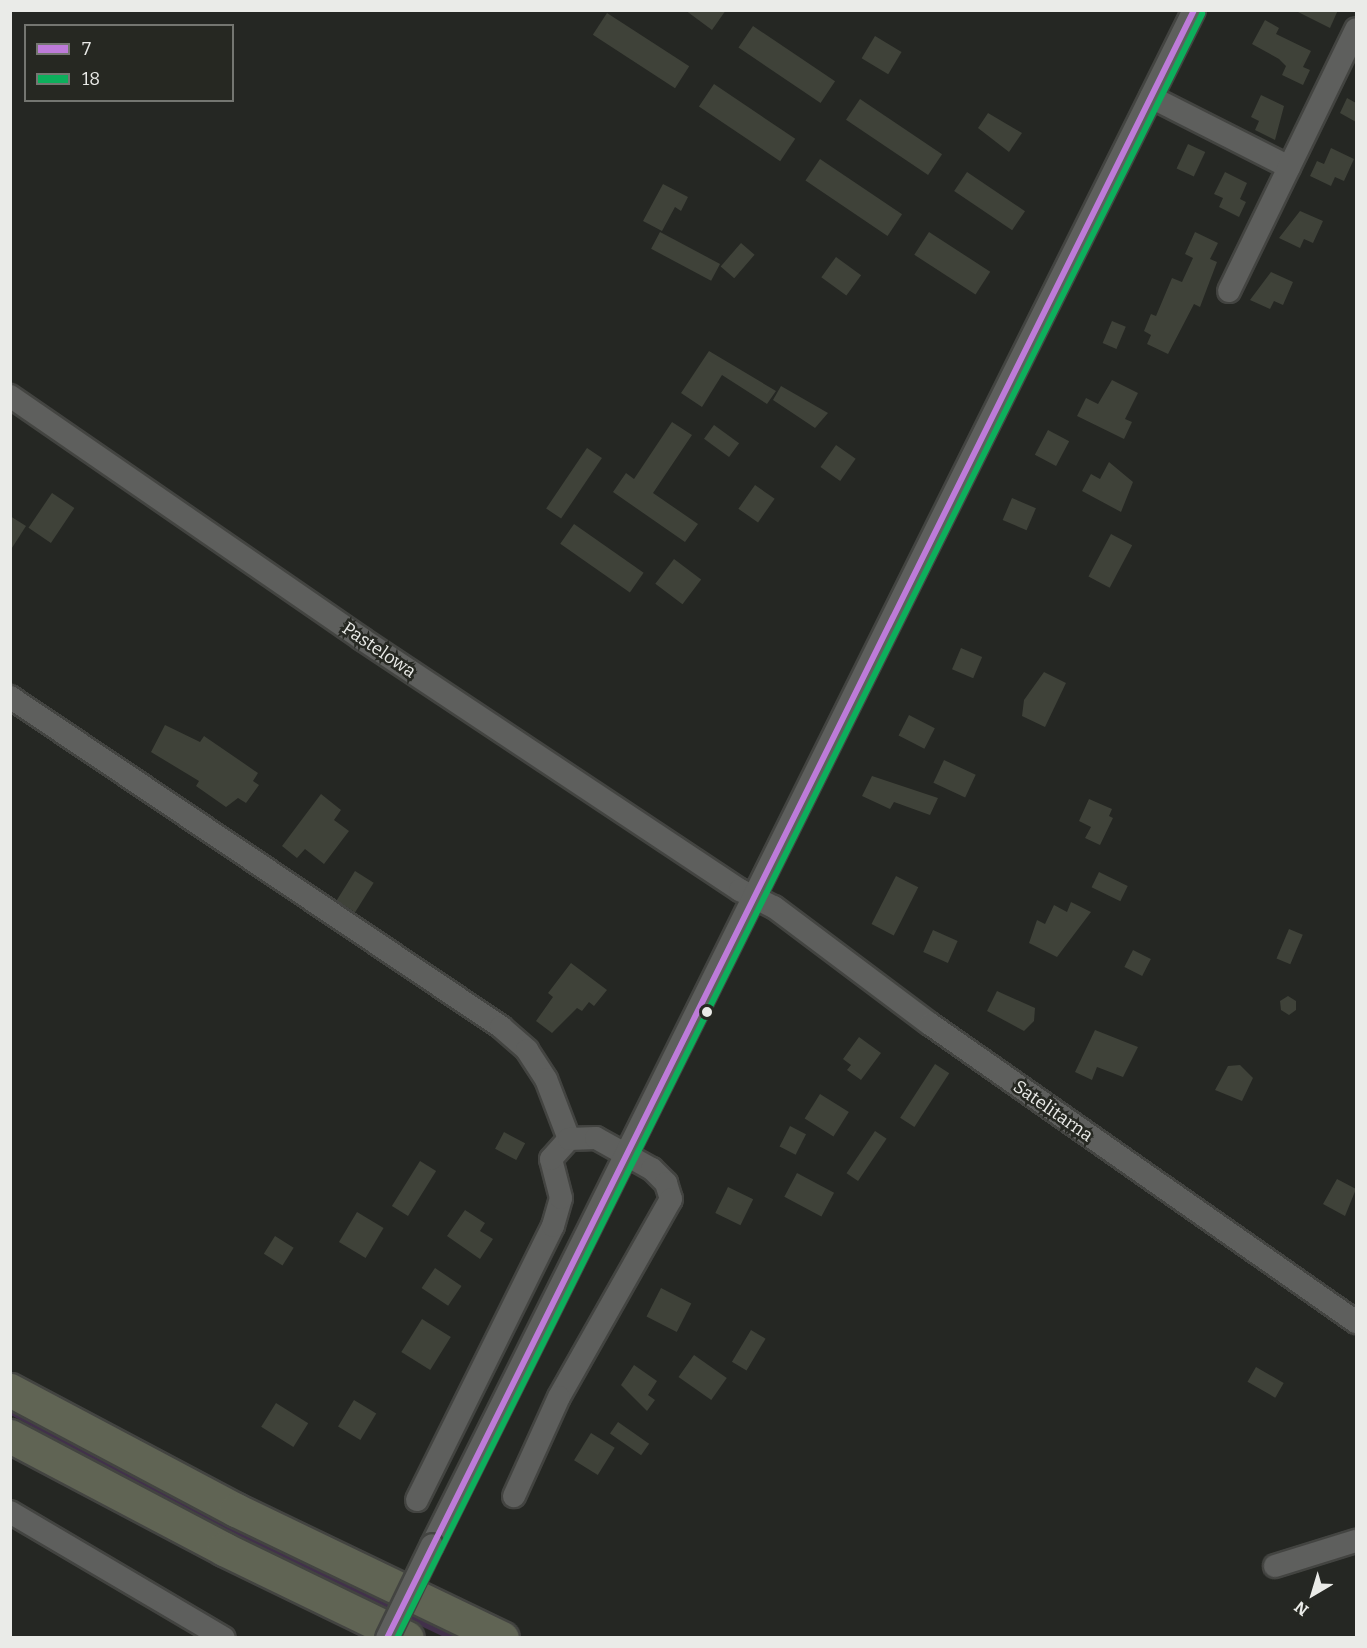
<!DOCTYPE html>
<style>
body{margin:0}
#map{position:relative;width:1367px;height:1648px;overflow:hidden;background:#252723;font-family:Bitter,serif}
div>[style]{position:absolute}
.green>*{inset:0;background:#42314b}
.building>*{inset:0;background:#3f4239;transform-origin:0 0}
.roads{filter:drop-shadow(2px 0 #434441) drop-shadow(-2px 0 #434441) drop-shadow(0 2px #434441) drop-shadow(0 -2px #434441)}
.minor>*{height:22px;margin:-11px;padding:0 11px;transform-origin:11px;border-radius:11px;background:#5e5f5d}
.highway>*{height:33px;margin:-16.5px;padding:0 16.5px;transform-origin:16.5px;border-radius:16.5px;background:#606454}
.bridges{filter:drop-shadow(2px 0 #434441) drop-shadow(-2px 0 #434441) drop-shadow(0 2px #434441) drop-shadow(0 -2px #434441)}
.minor-bridge>*{height:22px;margin:-11px;padding:0 11px;transform-origin:11px;border-radius:11px;background:#5e5f5d}
.bus-1>*{height:6px;margin:-3px;padding:0 3px;transform-origin:3px;border-radius:3px;background:#bd7bd9}
.bus-2>*{height:6px;margin:-3px;padding:0 3px;transform-origin:3px;border-radius:3px;background:#0daf5c}
.dots>*{width:16px;height:16px;translate:-50% -50%;box-sizing:border-box;border:3px solid #262822;border-radius:50%}
span{translate:-50% -50%;white-space:nowrap;text-align:center;line-height:1.15;-webkit-text-stroke:5px #262822;paint-order:stroke}
.street-label{font-size:18px;color:#eaebe8}
.frame{position:absolute;inset:0;border:12px solid #eaebe8;pointer-events:none}
.legend{position:absolute;left:24px;top:24px;width:210px;height:78px;box-sizing:border-box;background:#262822;border:2px solid #747671;margin:0;padding:8px 10px;list-style:none;font-size:18px;color:#eaebe8}
.legend li{display:flex;align-items:center;gap:12px;height:30px}
.legend b{width:30px;border:2px solid #747671}
.north{position:absolute;left:1283px;top:1564px;width:60px;height:60px;-webkit-text-stroke:4px #262822;paint-order:stroke;rotate:218deg;font-size:16px;font-weight:700;line-height:24px;text-align:center;color:#eaebe8}
.north::after{content:'';display:block;margin:auto;width:21px;height:27px;background:#eaebe8;clip-path:polygon(50% 0,100% 100%,50% 72%,0 100%)}
</style>
<div id="map">
<div class="green">
<div style="clip-path:polygon(10px 1399px,476px 1637px,444px 1637px,221px 1531px,11px 1415px)"></div>
</div>
<div class="building">
<div style="clip-path:polygon(685px 10px,726px 10px,712px 30px)"></div>
<div style="clip-path:polygon(1294px 10px,1338px 10px,1330px 28px)"></div>
<div style="left:607px;top:13px;width:98px;height:26px;rotate:33deg"></div>
<div style="clip-path:polygon(1265px 20px,1279px 28px,1276px 34px,1311px 51px,1303px 67px,1310px 70px,1303px 85px,1282px 75px,1286px 66px,1279px 59px,1252px 44px)"></div>
<div style="left:753px;top:26px;width:99px;height:26px;rotate:34deg"></div>
<div style="left:875px;top:36px;width:31px;height:26px;rotate:31deg"></div>
<div style="left:714px;top:84px;width:98px;height:27px;rotate:34deg"></div>
<div style="clip-path:polygon(1261px 95px,1284px 106px,1275px 140px,1255px 130px,1259px 121px,1251px 117px)"></div>
<div style="clip-path:polygon(1347px 98px,1356px 103px,1356px 122px,1340px 113px)"></div>
<div style="left:860px;top:99px;width:99px;height:25px;rotate:34deg"></div>
<div style="clip-path:polygon(988px 113px,1022px 133px,1009px 152px,978px 128px)"></div>
<div style="left:1188px;top:144px;width:19px;height:27px;rotate:25deg"></div>
<div style="clip-path:polygon(1331px 148px,1354px 159px,1344px 181px,1335px 177px,1331px 186px,1310px 176px,1317px 161px,1324px 164px)"></div>
<div style="left:820px;top:159px;width:99px;height:26px;rotate:34deg"></div>
<div style="left:967px;top:172px;width:70px;height:23px;rotate:34deg"></div>
<div style="clip-path:polygon(1225px 172px,1247px 183px,1240px 199px,1246px 202px,1239px 217px,1219px 207px,1223px 198px,1214px 194px)"></div>
<div style="clip-path:polygon(663px 184px,688px 197px,681px 211px,675px 207px,662px 231px,643px 221px)"></div>
<div style="clip-path:polygon(1300px 211px,1323px 221px,1313px 243px,1304px 239px,1300px 248px,1279px 238px)"></div>
<div style="left:660px;top:232px;width:68px;height:19px;rotate:28deg"></div>
<div style="left:929px;top:232px;width:73px;height:27px;rotate:33deg"></div>
<div style="clip-path:polygon(1195px 232px,1218px 243px,1210px 259px,1217px 262px,1200px 307px,1194px 304px,1168px 354px,1147px 344px,1151px 335px,1144px 331px,1151px 314px,1156px 316px,1172px 278px,1182px 282px,1193px 258px,1185px 254px)"></div>
<div style="left:741px;top:243px;width:18px;height:31px;rotate:41deg"></div>
<div style="left:836px;top:257px;width:31px;height:25px;rotate:36deg"></div>
<div style="clip-path:polygon(1271px 272px,1293px 282px,1283px 305px,1274px 301px,1270px 309px,1250px 300px)"></div>
<div style="left:1112px;top:321px;width:15px;height:24px;rotate:23deg"></div>
<div style="clip-path:polygon(709px 351px,776px 391px,767px 404px,722px 375px,702px 407px,681px 393px)"></div>
<div style="clip-path:polygon(1112px 380px,1138px 393px,1125px 419px,1132px 422px,1124px 439px,1077px 416px,1086px 398px,1098px 404px)"></div>
<div style="clip-path:polygon(781px 386px,828px 413px,815px 428px,773px 400px)"></div>
<div style="clip-path:polygon(672px 422px,692px 435px,653px 493px,698px 524px,685px 542px,613px 492px,626px 473px,634px 479px)"></div>
<div style="left:714px;top:425px;width:31px;height:17px;rotate:36deg"></div>
<div style="left:1048px;top:430px;width:24px;height:28px;rotate:28deg"></div>
<div style="left:836px;top:445px;width:24px;height:27px;rotate:35deg"></div>
<div style="left:587px;top:448px;width:18px;height:73px;rotate:34deg"></div>
<div style="clip-path:polygon(1109px 462px,1133px 482px,1121px 512px,1082px 491px,1091px 474px,1100px 479px)"></div>
<div style="left:755px;top:485px;width:24px;height:29px;rotate:35deg"></div>
<div style="left:52px;top:493px;width:27px;height:42px;rotate:34deg"></div>
<div style="left:1012px;top:498px;width:26px;height:24px;rotate:23deg"></div>
<div style="clip-path:polygon(10px 516px,26px 526px,10px 551px)"></div>
<div style="left:574px;top:524px;width:85px;height:24px;rotate:35deg"></div>
<div style="left:1111px;top:534px;width:24px;height:48px;rotate:28deg"></div>
<div style="left:674px;top:559px;width:34px;height:31px;rotate:37deg"></div>
<div style="left:961px;top:648px;width:23px;height:23px;rotate:23deg"></div>
<div style="clip-path:polygon(1044px 672px,1066px 683px,1045px 727px,1022px 716px,1024px 700px)"></div>
<div style="left:909px;top:715px;width:29px;height:23px;rotate:27deg"></div>
<div style="clip-path:polygon(165px 725px,200px 742px,204px 736px,258px 773px,253px 781px,259px 785px,246px 803px,238px 798px,226px 807px,196px 786px,199px 781px,151px 752px)"></div>
<div style="left:944px;top:760px;width:35px;height:25px;rotate:25deg"></div>
<div style="clip-path:polygon(872px 776px,938px 798px,930px 815px,894px 802px,890px 809px,862px 796px)"></div>
<div style="clip-path:polygon(321px 794px,341px 810px,334px 820px,349px 831px,324px 864px,305px 849px,297px 858px,282px 846px)"></div>
<div style="clip-path:polygon(1089px 799px,1112px 809px,1109px 816px,1113px 818px,1100px 845px,1085px 838px,1091px 827px,1079px 821px)"></div>
<div style="left:355px;top:871px;width:22px;height:35px;rotate:32deg"></div>
<div style="left:1099px;top:872px;width:32px;height:17px;rotate:26deg"></div>
<div style="left:896px;top:876px;width:25px;height:54px;rotate:27deg"></div>
<div style="clip-path:polygon(1071px 902px,1091px 912px,1057px 957px,1029px 943px,1037px 920px,1045px 924px,1054px 905px,1067px 912px)"></div>
<div style="left:1289px;top:929px;width:15px;height:32px;rotate:23deg"></div>
<div style="left:933px;top:930px;width:27px;height:24px;rotate:24deg"></div>
<div style="left:1133px;top:950px;width:20px;height:19px;rotate:27deg"></div>
<div style="clip-path:polygon(571px 963px,607px 990px,594px 1006px,589px 1002px,582px 1011px,577px 1008px,552px 1033px,536px 1021px,553px 997px,548px 993px)"></div>
<div style="clip-path:polygon(997px 991px,1035px 1008px,1034px 1021px,1024px 1031px,987px 1011px)"></div>
<div style="clip-path:polygon(1288px 996px,1296px 1001px,1296px 1010px,1289px 1015px,1281px 1010px,1280px 1001px)"></div>
<div style="clip-path:polygon(1095px 1030px,1138px 1047px,1123px 1077px,1097px 1067px,1092px 1080px,1075px 1072px)"></div>
<div style="clip-path:polygon(859px 1037px,881px 1053px,861px 1080px,847px 1070px,851px 1065px,843px 1059px)"></div>
<div style="left:935px;top:1064px;width:17px;height:64px;rotate:33deg"></div>
<div style="clip-path:polygon(1240px 1065px,1253px 1078px,1242px 1101px,1215px 1090px,1228px 1066px)"></div>
<div style="left:820px;top:1094px;width:34px;height:29px;rotate:32deg"></div>
<div style="left:790px;top:1126px;width:18px;height:23px;rotate:27deg"></div>
<div style="left:875px;top:1131px;width:14px;height:51px;rotate:34deg"></div>
<div style="left:504px;top:1132px;width:24px;height:19px;rotate:28deg"></div>
<div style="left:420px;top:1161px;width:19px;height:53px;rotate:32deg"></div>
<div style="left:797px;top:1173px;width:42px;height:27px;rotate:28deg"></div>
<div style="clip-path:polygon(1337px 1179px,1356px 1189px,1345px 1216px,1323px 1204px)"></div>
<div style="left:728px;top:1187px;width:28px;height:29px;rotate:26deg"></div>
<div style="clip-path:polygon(465px 1210px,485px 1223px,480px 1231px,493px 1239px,480px 1259px,447px 1236px)"></div>
<div style="left:357px;top:1212px;width:31px;height:35px;rotate:31deg"></div>
<div style="left:275px;top:1236px;width:22px;height:21px;rotate:32deg"></div>
<div style="left:435px;top:1268px;width:32px;height:24px;rotate:34deg"></div>
<div style="left:661px;top:1288px;width:34px;height:32px;rotate:27deg"></div>
<div style="left:422px;top:1319px;width:34px;height:39px;rotate:32deg"></div>
<div style="left:751px;top:1330px;width:17px;height:37px;rotate:31deg"></div>
<div style="left:694px;top:1355px;width:40px;height:27px;rotate:35deg"></div>
<div style="clip-path:polygon(634px 1365px,657px 1381px,648px 1395px,655px 1400px,647px 1411px,621px 1385px)"></div>
<div style="left:1256px;top:1367px;width:32px;height:17px;rotate:30deg"></div>
<div style="left:354px;top:1400px;width:26px;height:31px;rotate:31deg"></div>
<div style="left:276px;top:1403px;width:38px;height:28px;rotate:32deg"></div>
<div style="left:618px;top:1422px;width:38px;height:14px;rotate:35deg"></div>
<div style="left:591px;top:1433px;width:28px;height:32px;rotate:32deg"></div>
</div>
<div class="roads">
<div class="minor">
<div style="left:1151px;top:97px;width:155px;rotate:26.9deg"></div>
<div style="left:1229px;top:291px;width:291px;rotate:-64.1deg"></div>
<div style="left:10px;top:396px;width:428px;rotate:34.6deg"></div>
<div style="left:362px;top:639px;width:454px;rotate:33.6deg"></div>
<div style="left:740px;top:890px;width:38px;rotate:27deg"></div>
<div style="left:774px;top:907px;width:195px;rotate:36.9deg"></div>
<div style="left:930px;top:1024px;width:520px;rotate:34.97deg"></div>
<div style="left:10px;top:697px;width:592px;rotate:33.9deg"></div>
<div style="left:501px;top:1027px;width:35px;rotate:41deg"></div>
<div style="left:527px;top:1050px;width:35px;rotate:57deg"></div>
<div style="left:546px;top:1079px;width:64px;rotate:69deg"></div>
<div style="left:417px;top:1500px;width:306px;rotate:-63.6deg"></div>
<div style="left:553px;top:1226px;width:29px;rotate:-74deg"></div>
<div style="left:561px;top:1198px;width:40px;rotate:-104.4deg"></div>
<div style="left:551px;top:1159px;width:27px;rotate:-48deg"></div>
<div style="left:569px;top:1139px;width:27px;rotate:-2deg"></div>
<div style="left:596px;top:1138px;width:64px;rotate:29deg"></div>
<div style="left:652px;top:1169px;width:20px;rotate:45deg"></div>
<div style="left:666px;top:1183px;width:17px;rotate:73deg"></div>
<div style="left:671px;top:1199px;width:227px;rotate:119.5deg"></div>
<div style="left:559px;top:1397px;width:109px;rotate:114.4deg"></div>
<div style="left:10px;top:1512px;width:248px;rotate:30.5deg"></div>
<div style="left:432px;top:1545px;width:1714px;rotate:-63.6deg"></div>
<div style="left:1275px;top:1566px;width:85px;rotate:-17.2deg"></div>
</div>
<div class="highway">
<div style="left:10px;top:1390px;width:256px;rotate:28deg"></div>
<div style="left:236px;top:1510px;width:295px;rotate:25.7deg"></div>
<div style="left:10px;top:1436px;width:242px;rotate:27.8deg"></div>
<div style="left:224px;top:1549px;width:203px;rotate:25.9deg"></div>
</div>
</div>
<div class="bridges">
<div class="minor-bridge">
<div style="left:387px;top:1638px;width:103px;rotate:-64.2deg"></div>
</div>
</div>
<div class="bus-1">
<div style="left:387px;top:1638px;width:1817px;rotate:-63.63deg"></div>
</div>
<div class="bus-2">
<div style="left:397px;top:1638px;width:1813px;rotate:-63.63deg"></div>
</div>
<div class="dots">
<div style="left:707px;top:1012px;background:#eaebe8"></div>
</div>
<div class="street-label">
<span style="left:379px;top:650px;rotate:34deg">Pastelowa</span>
<span style="left:1053px;top:1111px;rotate:35deg">Satelitarna</span>
</div>
<div class="frame"></div>
<ul class="legend">
<li><b style="height:8px;background:#bd7bd9"></b>7</li>
<li><b style="height:8px;background:#0daf5c"></b>18</li>
</ul>
<div class="north">N</div>
</div>
